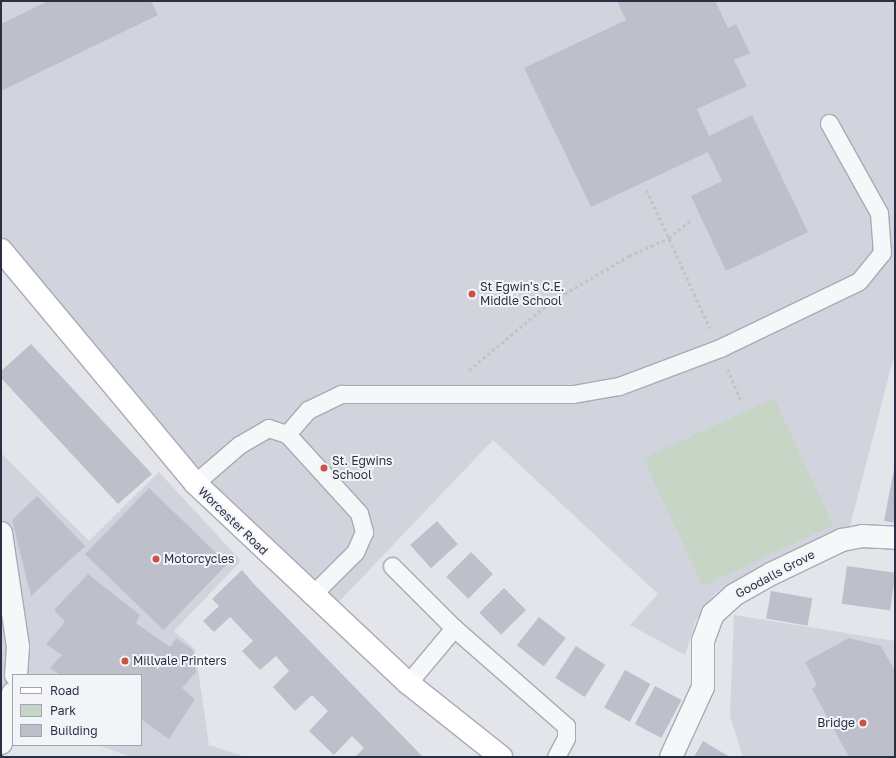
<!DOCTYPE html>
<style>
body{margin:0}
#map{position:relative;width:896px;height:758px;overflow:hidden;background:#e3e5eb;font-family:"Golos Text",sans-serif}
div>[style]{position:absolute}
.built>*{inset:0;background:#d1d4dd}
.green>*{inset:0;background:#c6d5c5;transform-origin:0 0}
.building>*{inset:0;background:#bdc0cb;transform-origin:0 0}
.path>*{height:2.5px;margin-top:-1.25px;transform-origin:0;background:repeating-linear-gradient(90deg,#c1c3ca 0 3px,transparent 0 6px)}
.roads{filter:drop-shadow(1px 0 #a8abb6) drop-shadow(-1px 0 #a8abb6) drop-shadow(0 1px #a8abb6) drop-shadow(0 -1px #a8abb6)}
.lane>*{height:17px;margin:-8.5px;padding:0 8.5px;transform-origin:8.5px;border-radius:8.5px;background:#f6f7f9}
.street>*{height:22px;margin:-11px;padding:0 11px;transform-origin:11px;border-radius:11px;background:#f6f7f9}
.secondary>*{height:22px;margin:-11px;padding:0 11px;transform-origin:11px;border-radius:11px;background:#fff}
.rail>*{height:3px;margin-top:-1.5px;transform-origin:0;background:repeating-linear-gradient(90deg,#7d8195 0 2px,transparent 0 6px)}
.dots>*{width:11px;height:11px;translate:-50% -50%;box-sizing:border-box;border:2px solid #f3f4f8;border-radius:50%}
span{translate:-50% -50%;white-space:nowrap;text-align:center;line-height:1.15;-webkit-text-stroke:4px #f3f4f8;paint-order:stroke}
.poi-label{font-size:12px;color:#2b2f44}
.left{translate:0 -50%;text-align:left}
.right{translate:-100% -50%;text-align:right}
.street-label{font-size:12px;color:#2b2f44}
.frame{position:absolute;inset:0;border:2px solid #2b2f44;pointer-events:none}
.legend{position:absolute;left:12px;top:674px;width:130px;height:72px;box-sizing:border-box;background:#f3f4f8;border:1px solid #a3a5b0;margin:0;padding:5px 7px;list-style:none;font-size:12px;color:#2b2f44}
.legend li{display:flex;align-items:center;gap:8px;height:20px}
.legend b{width:20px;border:1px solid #a3a5b0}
</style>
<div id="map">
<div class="built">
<div style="clip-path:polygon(1px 1px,895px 1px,895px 352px,850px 526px,716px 592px,696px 620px,685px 655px,630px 625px,658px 594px,493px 440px,334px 607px,205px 486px,1px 236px)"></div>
<div style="clip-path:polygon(1px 453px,89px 541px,159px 472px,241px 561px,174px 631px,195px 649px,209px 745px,246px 757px,131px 757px,98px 745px,141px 745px,141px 675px,13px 675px,1px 710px)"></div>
<div style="clip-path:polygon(734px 615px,895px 641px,895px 757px,743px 757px,730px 716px)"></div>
</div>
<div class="green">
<div style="left:774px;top:398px;width:140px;height:144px;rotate:65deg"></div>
</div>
<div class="building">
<div style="clip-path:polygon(48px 1px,151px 1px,158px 15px,1px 91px,1px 24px)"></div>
<div style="clip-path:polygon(617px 1px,715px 1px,728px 28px,736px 24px,750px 53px,734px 60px,747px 86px,697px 109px,709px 136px,752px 115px,808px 232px,726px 271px,691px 196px,722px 181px,708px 152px,591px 207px,524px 68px,626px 20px)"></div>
<div style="clip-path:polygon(31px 344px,152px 474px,118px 504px,1px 378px,1px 371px)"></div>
<div style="clip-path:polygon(894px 469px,895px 469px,895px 523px,884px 521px)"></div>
<div style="left:149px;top:488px;width:109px;height:92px;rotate:44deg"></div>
<div style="clip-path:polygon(37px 496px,85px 546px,31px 596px,12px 520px)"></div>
<div style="left:437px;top:521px;width:31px;height:36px;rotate:48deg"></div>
<div style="left:471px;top:552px;width:31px;height:35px;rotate:45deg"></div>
<div style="left:847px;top:566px;width:49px;height:38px;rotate:8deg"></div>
<div style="clip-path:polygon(242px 570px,253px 583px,423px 757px,355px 757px,364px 748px,352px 736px,334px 755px,309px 731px,328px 711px,312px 695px,295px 711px,273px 687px,289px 671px,276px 656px,260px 670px,242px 651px,253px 641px,230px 617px,214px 632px,203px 621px,219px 606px,212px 599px)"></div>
<div style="clip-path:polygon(88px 574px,140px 615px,136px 623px,170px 647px,176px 638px,193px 650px,196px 672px,182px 688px,195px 699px,169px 739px,141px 719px,141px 675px,60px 675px,50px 668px,62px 655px,46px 644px,65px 622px,54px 610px)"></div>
<div style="left:504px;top:588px;width:31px;height:35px;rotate:45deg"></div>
<div style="left:771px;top:591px;width:42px;height:28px;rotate:10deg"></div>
<div style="left:539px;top:617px;width:34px;height:36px;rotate:38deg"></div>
<div style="clip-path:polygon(849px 638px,881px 646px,895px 671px,895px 757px,849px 757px,812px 689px,817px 685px,805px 662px)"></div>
<div style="left:576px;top:646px;width:35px;height:38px;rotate:33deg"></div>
<div style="left:625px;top:670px;width:29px;height:43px;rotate:29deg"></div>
<div style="left:655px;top:686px;width:30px;height:43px;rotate:28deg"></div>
<div style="clip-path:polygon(703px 741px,730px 757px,694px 757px)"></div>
</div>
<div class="path">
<div style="left:647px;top:190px;width:152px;rotate:65.5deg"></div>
<div style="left:728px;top:369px;width:35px;rotate:68deg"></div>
<div style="left:469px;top:370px;width:104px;rotate:-39.9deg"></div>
<div style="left:549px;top:303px;width:93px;rotate:-30.4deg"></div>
<div style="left:629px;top:256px;width:44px;rotate:-24.2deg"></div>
<div style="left:669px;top:238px;width:30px;rotate:-40deg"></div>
</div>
<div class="roads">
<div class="lane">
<div style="left:287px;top:434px;width:32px;rotate:-49deg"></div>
<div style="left:308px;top:410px;width:37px;rotate:-26deg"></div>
<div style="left:341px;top:394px;width:232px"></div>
<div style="left:573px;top:394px;width:47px;rotate:-9.9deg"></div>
<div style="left:619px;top:386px;width:108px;rotate:-20.6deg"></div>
<div style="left:720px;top:348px;width:154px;rotate:-25.7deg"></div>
<div style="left:859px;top:281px;width:36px;rotate:-51deg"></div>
<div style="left:882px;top:253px;width:40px;rotate:-94.3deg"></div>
<div style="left:879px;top:213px;width:103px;rotate:-119.1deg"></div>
<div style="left:195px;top:483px;width:58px;rotate:-40.8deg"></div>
<div style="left:239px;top:445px;width:34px;rotate:-30deg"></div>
<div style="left:268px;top:428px;width:20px;rotate:18deg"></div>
<div style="left:287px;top:434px;width:107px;rotate:47.7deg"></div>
<div style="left:359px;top:513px;width:20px;rotate:75deg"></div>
<div style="left:364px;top:532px;width:22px;rotate:114deg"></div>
<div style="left:355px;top:552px;width:62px;rotate:135deg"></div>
<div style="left:392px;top:566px;width:88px;rotate:45deg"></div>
<div style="left:454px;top:628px;width:149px;rotate:41.2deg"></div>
<div style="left:566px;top:726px;width:12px;rotate:90deg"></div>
<div style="left:566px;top:738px;width:21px;rotate:118deg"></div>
<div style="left:408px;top:683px;width:72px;rotate:-50.1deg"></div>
</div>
<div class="street">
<div style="left:1px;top:533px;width:115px;rotate:81.5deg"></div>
<div style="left:18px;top:647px;width:28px;rotate:94deg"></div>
<div style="left:1px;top:743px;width:51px;rotate:-76.5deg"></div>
<div style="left:671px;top:757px;width:77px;rotate:-65.4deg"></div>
<div style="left:703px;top:687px;width:46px;rotate:-90deg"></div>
<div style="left:703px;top:641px;width:29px;rotate:-70deg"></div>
<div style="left:713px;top:614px;width:28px;rotate:-42deg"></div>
<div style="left:734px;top:595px;width:43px;rotate:-29.6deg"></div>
<div style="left:771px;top:574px;width:79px;rotate:-25.6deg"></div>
<div style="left:842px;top:540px;width:20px;rotate:-11deg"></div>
<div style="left:862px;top:536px;width:33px;rotate:3deg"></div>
</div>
<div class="secondary">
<div style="left:1px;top:250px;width:303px;rotate:50.2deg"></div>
<div style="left:195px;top:483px;width:292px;rotate:43.2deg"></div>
<div style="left:408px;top:683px;width:119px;rotate:38.5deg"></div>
</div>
</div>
<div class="rail">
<div style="left:1px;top:755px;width:7px;rotate:16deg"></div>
</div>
<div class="dots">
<div style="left:472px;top:294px;background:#ce504b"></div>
<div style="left:324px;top:468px;background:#ce504b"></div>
<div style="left:156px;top:559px;background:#ce504b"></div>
<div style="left:125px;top:661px;background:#ce504b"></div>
<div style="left:863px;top:723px;background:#ce504b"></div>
</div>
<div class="poi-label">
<span class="left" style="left:480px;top:294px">St Egwin's C.E.<br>Middle School</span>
<span class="left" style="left:332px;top:468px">St. Egwins<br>School</span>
<span class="left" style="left:164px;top:559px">Motorcycles</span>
<span class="left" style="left:133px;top:661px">Millvale Printers</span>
<span class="right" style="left:855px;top:723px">Bridge</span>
</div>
<div class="street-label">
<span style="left:233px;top:521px;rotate:44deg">Worcester Road</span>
<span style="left:775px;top:574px;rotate:-28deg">Goodalls Grove</span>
</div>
<div class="frame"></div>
<ul class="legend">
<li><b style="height:5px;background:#fff"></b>Road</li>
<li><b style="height:11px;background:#c6d5c5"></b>Park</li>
<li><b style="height:11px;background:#bdc0cb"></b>Building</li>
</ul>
</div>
